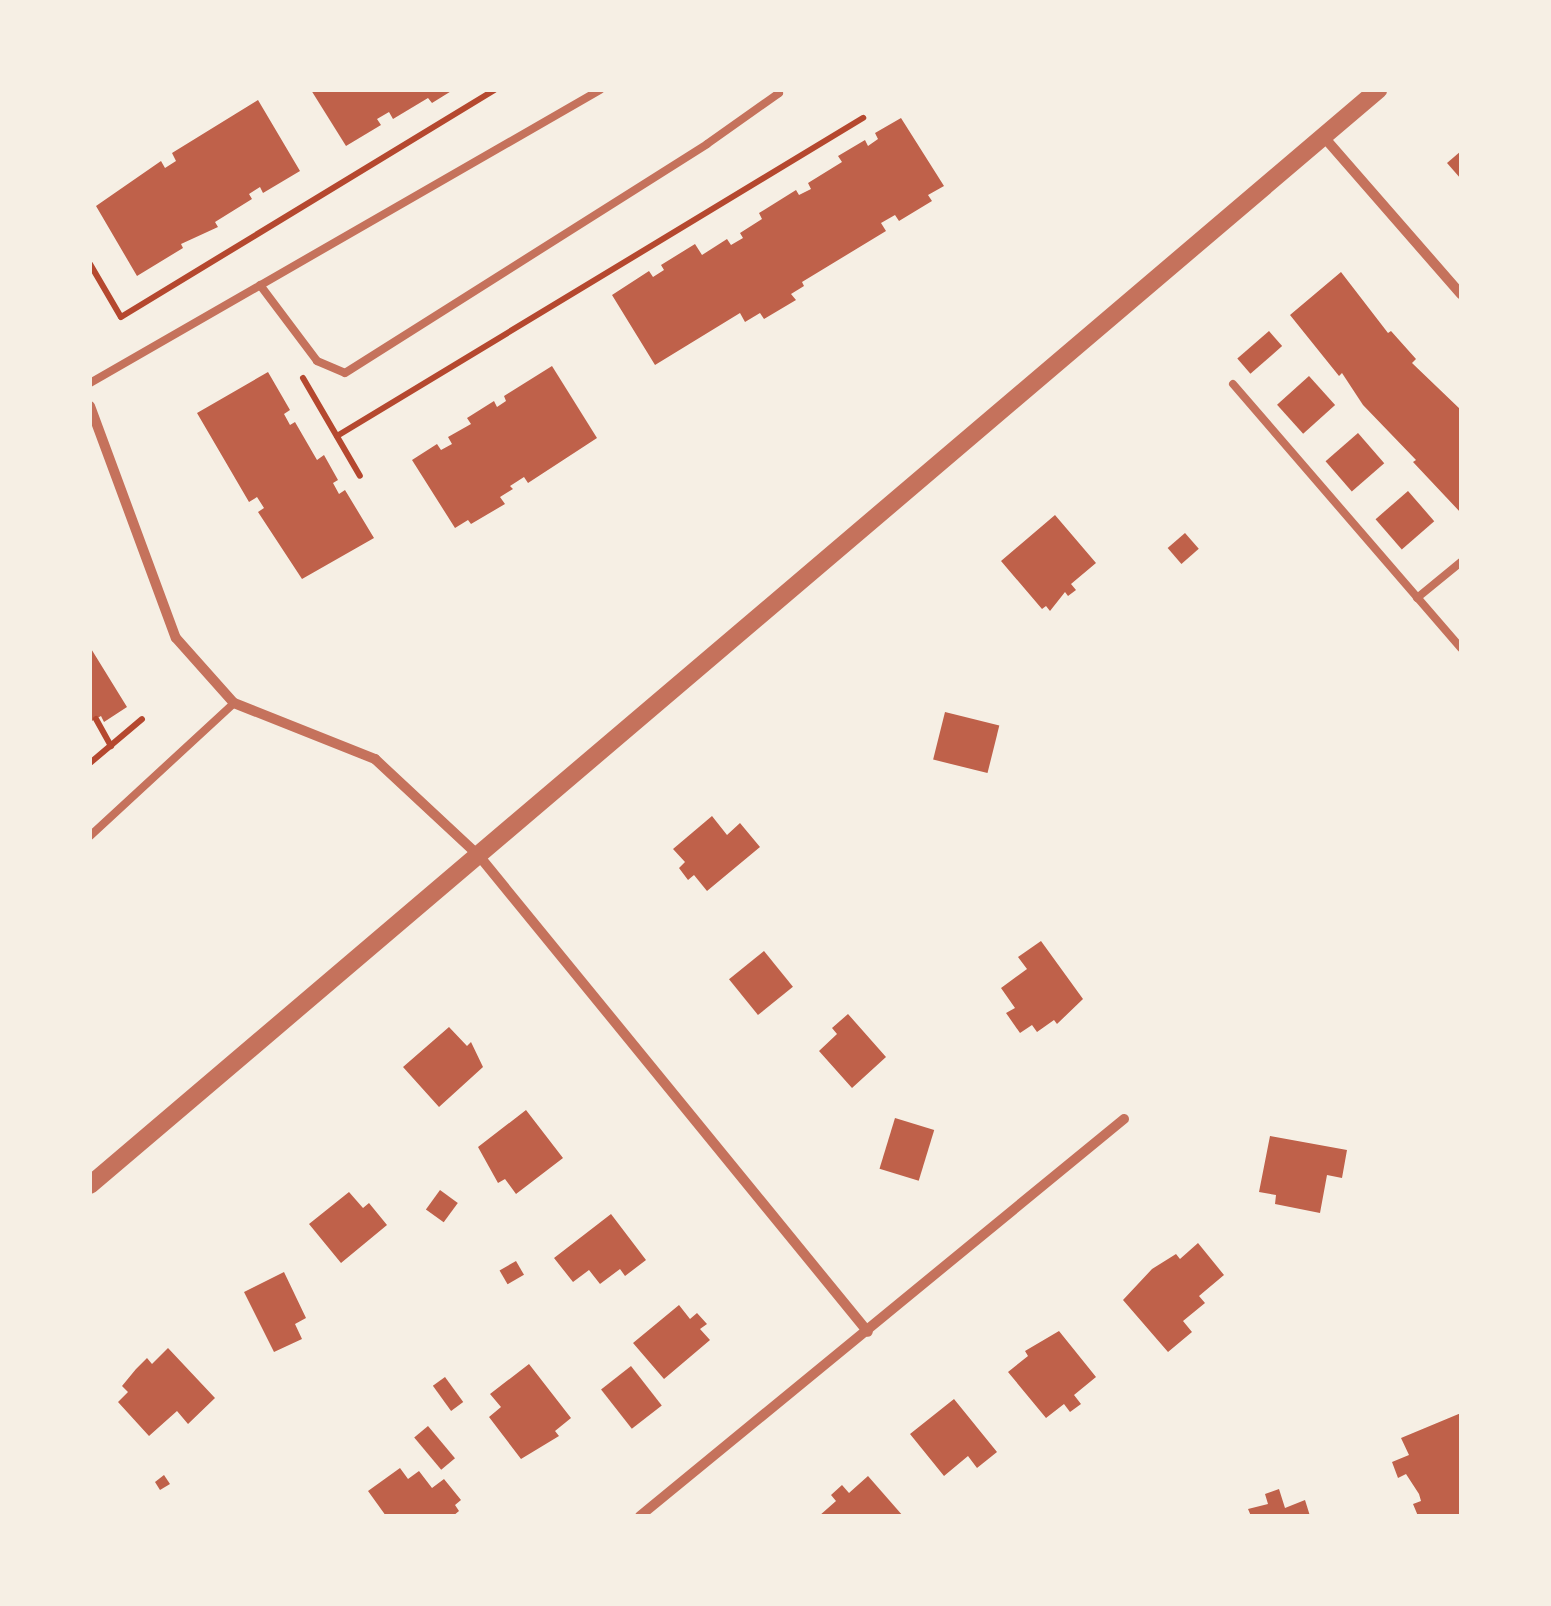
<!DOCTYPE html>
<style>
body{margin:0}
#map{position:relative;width:1551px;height:1606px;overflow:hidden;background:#f6efe4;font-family:"Noto Sans",sans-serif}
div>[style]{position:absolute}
.building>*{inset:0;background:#bf614a;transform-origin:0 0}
.path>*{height:6px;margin:-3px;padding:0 3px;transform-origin:3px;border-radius:3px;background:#b5482f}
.service>*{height:8px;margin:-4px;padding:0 4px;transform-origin:4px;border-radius:4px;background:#c5725c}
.minor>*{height:10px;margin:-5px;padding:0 5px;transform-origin:5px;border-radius:5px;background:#c5725c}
.tertiary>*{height:18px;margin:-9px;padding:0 9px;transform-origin:9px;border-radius:9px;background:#c5725c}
span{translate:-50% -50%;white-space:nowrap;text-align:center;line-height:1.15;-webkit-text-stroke:8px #f6efe4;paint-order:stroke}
.frame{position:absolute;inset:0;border:92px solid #f6efe4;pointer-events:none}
</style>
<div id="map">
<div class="building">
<div style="clip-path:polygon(311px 90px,453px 90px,432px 103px,428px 98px,393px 119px,389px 112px,377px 119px,381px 125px,346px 146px)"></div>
<div style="clip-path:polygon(258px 100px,300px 171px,263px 193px,260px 187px,249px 194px,252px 199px,215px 222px,218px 227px,181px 244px,183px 248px,137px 276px,96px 206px,161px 161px,165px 168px,176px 161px,172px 153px)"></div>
<div style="clip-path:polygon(901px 118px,944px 186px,928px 195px,932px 201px,899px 221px,895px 215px,881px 223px,886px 231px,802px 282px,804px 286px,791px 294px,796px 300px,764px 319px,760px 313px,745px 322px,740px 313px,655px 365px,612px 295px,649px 271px,653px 277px,664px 270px,661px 265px,695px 244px,702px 255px,727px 239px,731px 245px,743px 238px,740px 233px,762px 219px,759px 213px,796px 190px,799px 195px,811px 189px,808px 183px,842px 162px,838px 156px,865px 140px,868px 146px,878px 139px,875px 133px)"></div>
<div style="clip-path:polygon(1461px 151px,1461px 179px,1447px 163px)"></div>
<div style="clip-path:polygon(1341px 272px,1388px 333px,1391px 331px,1416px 359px,1412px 363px,1461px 410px,1461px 513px,1413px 462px,1416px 460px,1363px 405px,1342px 373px,1339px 376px,1290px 315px)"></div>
<div style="left:1269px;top:331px;width:20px;height:42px;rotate:49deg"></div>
<div style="clip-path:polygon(552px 366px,597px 438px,528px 483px,524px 477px,510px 486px,513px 489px,500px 497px,505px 504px,471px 524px,468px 520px,455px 528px,412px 460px,437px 444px,441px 450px,452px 444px,448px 437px,471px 424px,467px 418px,494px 401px,497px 407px,506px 401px,504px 396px)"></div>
<div style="clip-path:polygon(268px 372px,290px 410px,284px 414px,290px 425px,295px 422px,317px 460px,324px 455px,338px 480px,333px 483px,339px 494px,345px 490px,374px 538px,302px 579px,258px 512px,264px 508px,257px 497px,249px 502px,197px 413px)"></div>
<div style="left:1309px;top:376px;width:39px;height:43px;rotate:48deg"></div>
<div style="left:1358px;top:433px;width:40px;height:43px;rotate:49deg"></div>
<div style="left:1408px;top:491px;width:40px;height:43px;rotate:49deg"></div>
<div style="clip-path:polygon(1055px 515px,1096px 563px,1071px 584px,1076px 590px,1068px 596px,1065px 592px,1050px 611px,1046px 606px,1042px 609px,1001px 561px)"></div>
<div style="left:1185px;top:533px;width:21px;height:23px;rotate:49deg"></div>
<div style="clip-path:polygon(90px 647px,127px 707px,104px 722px,101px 716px,90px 722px)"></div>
<div style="left:945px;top:712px;width:56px;height:49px;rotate:14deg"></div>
<div style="clip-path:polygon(712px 816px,727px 835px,740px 823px,760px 847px,707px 891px,694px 875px,688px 880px,679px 868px,685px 862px,673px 849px)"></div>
<div style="clip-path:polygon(1041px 941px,1083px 999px,1057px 1024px,1054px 1020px,1037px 1032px,1032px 1025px,1020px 1033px,1006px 1013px,1015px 1008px,1001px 988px,1027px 969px,1018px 957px)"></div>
<div style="left:764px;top:951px;width:46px;height:45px;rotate:51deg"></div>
<div style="clip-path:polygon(848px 1014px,886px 1057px,852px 1088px,819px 1051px,837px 1034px,832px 1028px)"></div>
<div style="clip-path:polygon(449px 1027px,467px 1046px,471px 1042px,483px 1067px,439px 1107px,403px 1067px)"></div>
<div style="clip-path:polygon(526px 1110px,563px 1158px,516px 1194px,505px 1179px,498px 1183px,478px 1147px)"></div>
<div style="left:895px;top:1118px;width:41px;height:53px;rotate:17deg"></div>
<div style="clip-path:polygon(1270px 1136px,1347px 1150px,1342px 1178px,1327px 1175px,1320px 1213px,1275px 1204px,1276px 1195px,1259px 1192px)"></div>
<div style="left:440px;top:1190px;width:22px;height:24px;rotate:36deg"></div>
<div style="clip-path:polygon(349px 1192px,363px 1208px,369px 1203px,387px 1225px,341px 1263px,309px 1224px)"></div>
<div style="clip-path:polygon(611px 1214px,646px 1260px,625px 1276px,620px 1269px,600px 1284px,589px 1270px,573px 1282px,554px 1258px)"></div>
<div style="clip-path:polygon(1198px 1243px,1224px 1275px,1199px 1296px,1205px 1303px,1183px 1321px,1192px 1332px,1168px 1352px,1123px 1300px,1152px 1269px,1176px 1254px,1180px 1259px)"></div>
<div style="left:516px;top:1261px;width:16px;height:19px;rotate:60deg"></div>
<div style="clip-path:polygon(284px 1272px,306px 1318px,295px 1324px,302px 1339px,274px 1352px,244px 1292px)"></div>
<div style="clip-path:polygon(679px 1305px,690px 1319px,697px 1313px,707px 1324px,700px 1329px,710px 1340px,664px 1379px,633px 1343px)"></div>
<div style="clip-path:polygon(1059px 1331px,1096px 1377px,1074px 1395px,1081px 1404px,1070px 1412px,1064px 1404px,1046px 1418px,1008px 1372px,1028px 1356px,1025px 1351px)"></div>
<div style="clip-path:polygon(168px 1348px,215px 1398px,188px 1424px,177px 1411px,149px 1436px,118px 1402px,128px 1392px,122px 1386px,136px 1369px,147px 1358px,152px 1364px)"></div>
<div style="clip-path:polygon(529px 1364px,571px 1418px,555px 1431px,559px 1436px,521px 1459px,489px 1417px,501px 1407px,490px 1394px)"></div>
<div style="left:631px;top:1366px;width:50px;height:38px;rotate:52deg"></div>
<div style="left:445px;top:1377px;width:31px;height:15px;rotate:54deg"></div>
<div style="clip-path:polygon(954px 1399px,997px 1452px,977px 1468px,968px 1456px,944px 1476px,910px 1434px)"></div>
<div style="clip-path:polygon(1461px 1413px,1461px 1516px,1418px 1516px,1413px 1504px,1421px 1501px,1419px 1494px,1406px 1474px,1398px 1478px,1392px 1462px,1409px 1455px,1401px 1438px)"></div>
<div style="left:428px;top:1426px;width:42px;height:18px;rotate:50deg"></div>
<div style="clip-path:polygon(400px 1468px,408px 1479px,419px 1471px,432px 1488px,444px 1479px,461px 1500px,455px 1505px,459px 1511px,453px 1516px,386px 1516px,368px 1491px)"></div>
<div style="clip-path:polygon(164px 1475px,170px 1484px,160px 1490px,155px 1482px)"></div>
<div style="clip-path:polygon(868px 1476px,903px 1516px,819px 1516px,836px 1501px,831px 1495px,842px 1485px,849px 1493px)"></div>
<div style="clip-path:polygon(1279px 1489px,1285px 1508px,1305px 1500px,1310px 1516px,1251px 1516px,1248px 1509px,1268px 1504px,1265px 1494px)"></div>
</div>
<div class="path">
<div style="left:90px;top:264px;width:61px;rotate:59.7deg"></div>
<div style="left:121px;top:317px;width:437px;rotate:-31.3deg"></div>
<div style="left:303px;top:378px;width:113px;rotate:59.8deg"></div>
<div style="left:337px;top:436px;width:615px;rotate:-31.16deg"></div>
<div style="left:96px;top:719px;width:31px;rotate:61deg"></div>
<div style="left:90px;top:763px;width:68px;rotate:-40.2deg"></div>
</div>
<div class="service">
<div style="left:260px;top:285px;width:95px;rotate:53.1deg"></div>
<div style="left:317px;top:361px;width:30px;rotate:23deg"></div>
<div style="left:345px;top:373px;width:428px;rotate:-32.3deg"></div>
<div style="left:707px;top:144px;width:88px;rotate:-35.3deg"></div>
<div style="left:779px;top:93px;width:4px;rotate:-124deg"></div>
<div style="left:90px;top:383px;width:588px;rotate:-29.88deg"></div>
<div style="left:1233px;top:384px;width:349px;rotate:49.2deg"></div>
<div style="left:1417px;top:598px;width:57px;rotate:-39.3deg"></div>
<div style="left:90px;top:836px;width:196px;rotate:-42.7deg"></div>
</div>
<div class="minor">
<div style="left:1323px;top:136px;width:210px;rotate:48.9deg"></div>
<div style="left:90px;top:406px;width:247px;rotate:69.7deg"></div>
<div style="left:176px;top:638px;width:87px;rotate:48.3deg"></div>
<div style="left:234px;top:703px;width:152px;rotate:21.7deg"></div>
<div style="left:375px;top:759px;width:144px;rotate:43deg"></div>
<div style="left:480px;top:857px;width:613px;rotate:50.76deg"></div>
<div style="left:640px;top:1516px;width:626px;rotate:-39.36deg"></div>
</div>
<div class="tertiary">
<div style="left:90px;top:1185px;width:1691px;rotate:-40.37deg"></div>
</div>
<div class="frame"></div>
</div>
